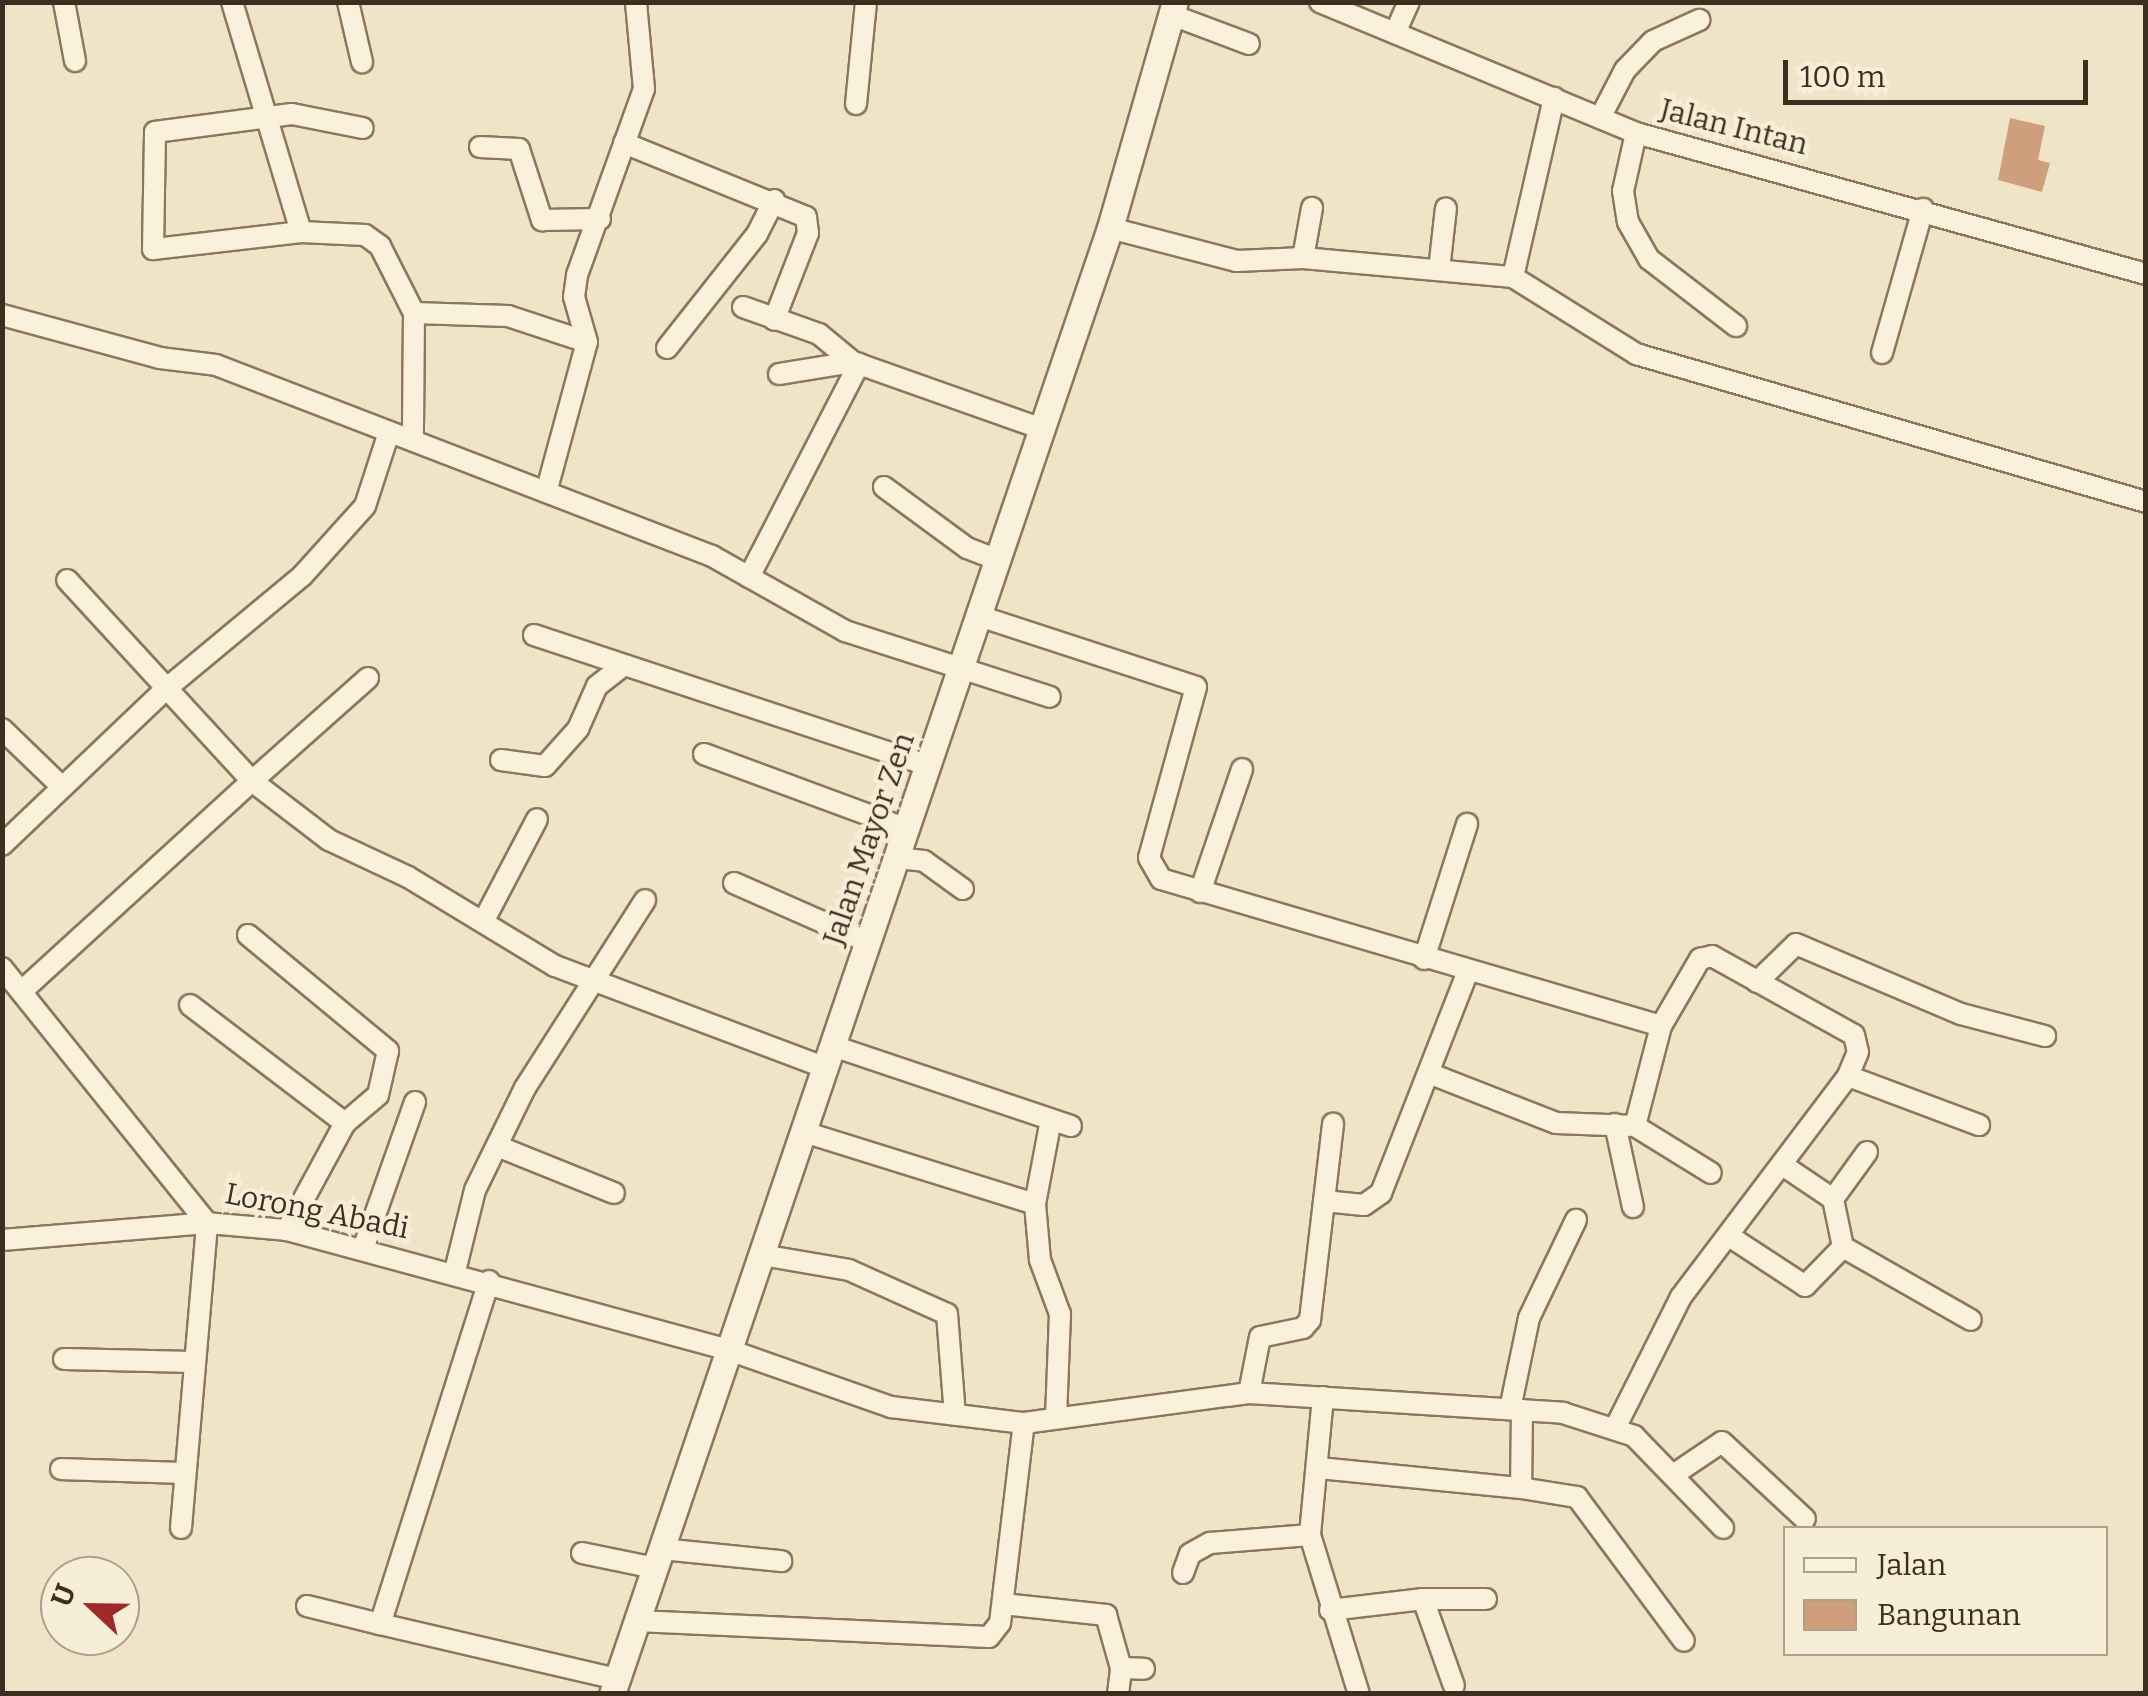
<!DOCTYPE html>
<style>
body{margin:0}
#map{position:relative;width:2148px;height:1696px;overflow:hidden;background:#f0e4c8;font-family:Bitter,serif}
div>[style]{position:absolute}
.building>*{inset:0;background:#cf9f7d}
.roads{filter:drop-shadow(2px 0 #8d765c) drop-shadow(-2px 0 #8d765c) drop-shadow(0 2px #8d765c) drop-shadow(0 -2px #8d765c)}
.minor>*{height:20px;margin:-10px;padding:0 10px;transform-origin:10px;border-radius:10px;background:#faf1dc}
.tertiary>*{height:25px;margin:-12.5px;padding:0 12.5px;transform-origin:12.5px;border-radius:12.5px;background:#faf1dc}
span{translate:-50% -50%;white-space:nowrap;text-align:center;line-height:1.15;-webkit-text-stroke:8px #f7eed8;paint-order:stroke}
.street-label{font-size:30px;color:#3d2e20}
.frame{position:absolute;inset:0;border:5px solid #3d2e20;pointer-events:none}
.legend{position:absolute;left:1783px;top:1526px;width:325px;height:130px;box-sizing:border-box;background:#f7eed8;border:2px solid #ada18e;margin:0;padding:12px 18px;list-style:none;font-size:30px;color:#3d2e20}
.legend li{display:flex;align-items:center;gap:20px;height:50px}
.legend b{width:50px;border:2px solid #ada18e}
.north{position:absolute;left:40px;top:1556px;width:100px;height:100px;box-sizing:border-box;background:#f7eed8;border:2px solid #ada18e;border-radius:50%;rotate:292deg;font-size:28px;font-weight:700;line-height:40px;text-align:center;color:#3d2e20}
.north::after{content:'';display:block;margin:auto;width:35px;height:45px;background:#9e2a2b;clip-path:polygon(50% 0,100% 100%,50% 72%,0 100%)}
.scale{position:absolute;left:1783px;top:60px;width:305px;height:45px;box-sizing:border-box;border:5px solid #3d2e20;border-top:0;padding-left:12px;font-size:30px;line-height:35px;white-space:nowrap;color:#3d2e20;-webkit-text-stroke:8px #f7eed8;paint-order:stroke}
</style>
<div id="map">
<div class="building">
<div style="clip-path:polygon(2010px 118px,2045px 126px,2038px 160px,2050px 163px,2042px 192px,1998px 180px)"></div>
</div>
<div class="roads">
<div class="minor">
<div style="left:64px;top:2px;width:60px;rotate:79.4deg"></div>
<div style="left:232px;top:2px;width:240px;rotate:73.3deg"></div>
<div style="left:301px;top:232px;width:64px;rotate:2.7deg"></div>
<div style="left:365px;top:235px;width:19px;rotate:36deg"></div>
<div style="left:380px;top:246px;width:75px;rotate:63.1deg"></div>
<div style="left:414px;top:313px;width:127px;rotate:90.5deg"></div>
<div style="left:348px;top:2px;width:62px;rotate:76.9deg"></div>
<div style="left:1320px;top:2px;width:342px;rotate:22.5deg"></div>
<div style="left:1636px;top:133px;width:529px;rotate:15.45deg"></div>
<div style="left:1172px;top:15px;width:82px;rotate:20.6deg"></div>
<div style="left:1395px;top:33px;width:34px;rotate:-66deg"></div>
<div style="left:856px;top:104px;width:102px;rotate:-84.4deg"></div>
<div style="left:1600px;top:118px;width:54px;rotate:-62.5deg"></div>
<div style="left:1625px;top:70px;width:40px;rotate:-46deg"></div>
<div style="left:1653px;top:41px;width:51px;rotate:-24.5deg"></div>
<div style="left:1636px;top:133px;width:59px;rotate:102.6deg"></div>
<div style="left:1623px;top:191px;width:31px;rotate:81deg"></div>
<div style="left:1628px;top:222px;width:43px;rotate:60.4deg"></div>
<div style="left:1649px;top:259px;width:110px;rotate:37.6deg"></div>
<div style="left:624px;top:143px;width:196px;rotate:22.1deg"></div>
<div style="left:806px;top:217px;width:16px;rotate:83deg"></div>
<div style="left:808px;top:233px;width:93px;rotate:111.3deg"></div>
<div style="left:480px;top:147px;width:39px;rotate:3deg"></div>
<div style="left:519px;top:149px;width:75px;rotate:72.1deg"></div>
<div style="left:542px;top:220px;width:58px;rotate:-1deg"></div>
<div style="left:1110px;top:228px;width:131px;rotate:14.6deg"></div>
<div style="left:1237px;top:261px;width:66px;rotate:-2.6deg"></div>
<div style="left:1303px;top:258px;width:211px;rotate:5.2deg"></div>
<div style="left:1513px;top:277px;width:145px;rotate:32deg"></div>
<div style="left:1636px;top:354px;width:531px;rotate:16.18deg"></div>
<div style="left:301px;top:232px;width:149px;rotate:173.4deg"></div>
<div style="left:153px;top:249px;width:117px;rotate:-89deg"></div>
<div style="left:155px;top:132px;width:138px;rotate:-7.5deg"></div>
<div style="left:292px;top:114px;width:72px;rotate:11.2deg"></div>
<div style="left:1303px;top:258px;width:51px;rotate:-79.8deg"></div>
<div style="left:1439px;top:270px;width:62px;rotate:-83.6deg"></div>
<div style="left:1513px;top:277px;width:184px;rotate:-77.1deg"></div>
<div style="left:743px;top:307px;width:81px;rotate:19.6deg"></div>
<div style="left:819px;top:334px;width:44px;rotate:39.5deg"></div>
<div style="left:853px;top:362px;width:201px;rotate:19.5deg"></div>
<div style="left:414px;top:313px;width:94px;rotate:1.8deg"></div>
<div style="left:508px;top:316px;width:83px;rotate:18.2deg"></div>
<div style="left:2px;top:315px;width:164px;rotate:15.2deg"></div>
<div style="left:160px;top:358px;width:56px;rotate:7.1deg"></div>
<div style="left:216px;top:365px;width:532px;rotate:21.06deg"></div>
<div style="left:712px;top:556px;width:153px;rotate:29.4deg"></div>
<div style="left:845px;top:631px;width:215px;rotate:17.8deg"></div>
<div style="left:667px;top:348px;width:145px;rotate:-51.7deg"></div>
<div style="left:757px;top:234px;width:38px;rotate:-63deg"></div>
<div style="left:1882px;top:353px;width:150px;rotate:-74.1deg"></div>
<div style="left:779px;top:374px;width:75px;rotate:-9.2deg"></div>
<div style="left:884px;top:487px;width:103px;rotate:36.3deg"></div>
<div style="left:967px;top:548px;width:33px;rotate:21deg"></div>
<div style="left:547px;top:489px;width:152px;rotate:-74.8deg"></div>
<div style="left:587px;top:342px;width:47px;rotate:-106.1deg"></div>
<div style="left:574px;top:297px;width:22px;rotate:-82deg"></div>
<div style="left:577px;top:275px;width:198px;rotate:-70.2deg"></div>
<div style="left:644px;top:89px;width:87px;rotate:-95.3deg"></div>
<div style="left:749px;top:577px;width:240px;rotate:-62.7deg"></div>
<div style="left:979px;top:616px;width:228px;rotate:18.1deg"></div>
<div style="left:1196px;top:687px;width:177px;rotate:105.4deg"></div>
<div style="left:1149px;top:858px;width:24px;rotate:60deg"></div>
<div style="left:1161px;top:879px;width:521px;rotate:16.38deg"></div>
<div style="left:1661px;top:1026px;width:78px;rotate:-59.8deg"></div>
<div style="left:1700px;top:959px;width:12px;rotate:-14deg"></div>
<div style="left:1712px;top:956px;width:162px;rotate:29.1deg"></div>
<div style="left:1854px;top:1035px;width:17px;rotate:77deg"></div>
<div style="left:1858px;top:1052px;width:26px;rotate:113deg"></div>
<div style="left:1848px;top:1076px;width:277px;rotate:127.1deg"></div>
<div style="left:1681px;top:1297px;width:147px;rotate:116.7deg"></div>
<div style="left:534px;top:635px;width:416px;rotate:18.3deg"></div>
<div style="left:368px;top:678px;width:155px;rotate:138.4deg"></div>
<div style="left:252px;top:781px;width:97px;rotate:37.5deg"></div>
<div style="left:329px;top:840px;width:87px;rotate:25.1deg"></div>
<div style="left:408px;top:877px;width:172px;rotate:31.2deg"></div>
<div style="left:555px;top:966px;width:290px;rotate:20.6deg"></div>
<div style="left:2px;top:729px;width:83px;rotate:44deg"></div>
<div style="left:704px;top:754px;width:216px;rotate:20.3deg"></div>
<div style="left:501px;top:760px;width:44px;rotate:7.8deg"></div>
<div style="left:545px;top:766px;width:50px;rotate:-48.3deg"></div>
<div style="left:578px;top:729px;width:47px;rotate:-66.2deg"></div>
<div style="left:597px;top:686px;width:34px;rotate:-38deg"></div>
<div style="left:2px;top:845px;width:228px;rotate:-43.6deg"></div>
<div style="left:167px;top:688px;width:175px;rotate:-39.7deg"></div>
<div style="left:302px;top:576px;width:94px;rotate:-48deg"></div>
<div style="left:365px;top:506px;width:78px;rotate:-72deg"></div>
<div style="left:897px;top:858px;width:27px;rotate:6deg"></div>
<div style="left:924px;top:861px;width:48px;rotate:35.7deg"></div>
<div style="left:734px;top:883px;width:146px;rotate:23.8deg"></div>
<div style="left:1200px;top:892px;width:130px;rotate:-71.1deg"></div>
<div style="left:483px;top:922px;width:116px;rotate:-62.3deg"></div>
<div style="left:248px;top:935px;width:182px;rotate:39.6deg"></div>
<div style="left:388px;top:1051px;width:45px;rotate:102.8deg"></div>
<div style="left:378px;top:1095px;width:43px;rotate:139.7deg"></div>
<div style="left:345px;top:1123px;width:122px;rotate:118.5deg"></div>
<div style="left:1424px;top:959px;width:142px;rotate:-72.3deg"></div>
<div style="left:2px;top:968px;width:327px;rotate:51.2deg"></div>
<div style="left:1757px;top:982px;width:54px;rotate:-44.3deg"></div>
<div style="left:1796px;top:944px;width:179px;rotate:23deg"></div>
<div style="left:1961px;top:1014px;width:87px;rotate:14.7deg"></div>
<div style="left:23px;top:990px;width:310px;rotate:-42.4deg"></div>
<div style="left:252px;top:781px;width:273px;rotate:-132.6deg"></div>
<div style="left:190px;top:1005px;width:195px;rotate:37.3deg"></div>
<div style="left:1661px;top:1026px;width:103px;rotate:104.6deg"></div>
<div style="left:1635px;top:1126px;width:89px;rotate:31.7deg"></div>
<div style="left:833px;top:1046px;width:251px;rotate:18.6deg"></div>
<div style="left:1431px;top:1074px;width:134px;rotate:21.4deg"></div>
<div style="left:1556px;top:1123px;width:79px;rotate:2.2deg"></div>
<div style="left:1848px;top:1076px;width:140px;rotate:20.5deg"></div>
<div style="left:1615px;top:1124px;width:85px;rotate:77.8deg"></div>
<div style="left:804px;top:1132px;width:242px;rotate:17.3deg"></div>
<div style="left:1035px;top:1204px;width:56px;rotate:84.9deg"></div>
<div style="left:1040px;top:1260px;width:58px;rotate:69.7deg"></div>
<div style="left:1060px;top:1314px;width:104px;rotate:92.2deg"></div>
<div style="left:497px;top:1146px;width:126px;rotate:21.9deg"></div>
<div style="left:1784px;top:1166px;width:59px;rotate:34deg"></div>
<div style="left:1833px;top:1199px;width:49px;rotate:78.2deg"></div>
<div style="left:1843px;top:1247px;width:147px;rotate:29.7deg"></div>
<div style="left:1833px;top:1199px;width:58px;rotate:-54.1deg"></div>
<div style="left:1324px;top:1201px;width:78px;rotate:-83.3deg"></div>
<div style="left:1035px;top:1204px;width:86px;rotate:-79.3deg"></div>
<div style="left:1729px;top:1236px;width:91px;rotate:33.3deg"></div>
<div style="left:1805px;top:1286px;width:54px;rotate:-45.7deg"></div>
<div style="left:2px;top:1240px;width:206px;rotate:-4.7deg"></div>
<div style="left:207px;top:1223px;width:80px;rotate:5deg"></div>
<div style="left:287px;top:1230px;width:458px;rotate:15.2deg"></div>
<div style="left:729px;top:1350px;width:172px;rotate:19.4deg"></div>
<div style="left:891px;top:1407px;width:134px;rotate:6.9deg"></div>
<div style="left:1024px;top:1423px;width:227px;rotate:-7.6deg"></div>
<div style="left:1249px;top:1393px;width:315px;rotate:3.6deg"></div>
<div style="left:1563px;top:1413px;width:75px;rotate:17.9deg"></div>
<div style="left:1634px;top:1436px;width:128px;rotate:45.9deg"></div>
<div style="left:363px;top:1249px;width:156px;rotate:-70.5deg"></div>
<div style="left:762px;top:1255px;width:88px;rotate:9.8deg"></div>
<div style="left:849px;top:1270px;width:107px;rotate:24.2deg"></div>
<div style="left:947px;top:1314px;width:101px;rotate:85.5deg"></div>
<div style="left:455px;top:1271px;width:83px;rotate:-76.1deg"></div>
<div style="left:475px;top:1190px;width:114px;rotate:-63.9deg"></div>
<div style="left:525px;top:1088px;width:223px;rotate:-57.4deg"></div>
<div style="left:489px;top:1281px;width:360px;rotate:107.6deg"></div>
<div style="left:380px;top:1624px;width:243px;rotate:13.1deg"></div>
<div style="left:64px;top:1359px;width:129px;rotate:1.3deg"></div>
<div style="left:1249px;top:1393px;width:57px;rotate:-78.9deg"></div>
<div style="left:1260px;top:1337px;width:44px;rotate:-11.8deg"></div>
<div style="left:1303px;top:1328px;width:11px;rotate:-49deg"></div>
<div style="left:1310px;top:1320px;width:120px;rotate:-83.3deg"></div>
<div style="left:1324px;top:1201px;width:40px;rotate:5.7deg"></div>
<div style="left:1364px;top:1205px;width:21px;rotate:-35deg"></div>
<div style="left:1381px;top:1193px;width:238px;rotate:-68.6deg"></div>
<div style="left:1323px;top:1397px;width:139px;rotate:95.4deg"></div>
<div style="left:1310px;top:1535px;width:166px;rotate:72.9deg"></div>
<div style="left:1510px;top:1409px;width:93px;rotate:-78.2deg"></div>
<div style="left:1529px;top:1318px;width:109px;rotate:-64.4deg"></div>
<div style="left:1522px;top:1410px;width:78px;rotate:90.7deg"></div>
<div style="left:1521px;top:1488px;width:57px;rotate:9.1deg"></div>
<div style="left:1577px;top:1497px;width:179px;rotate:53.4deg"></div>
<div style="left:1319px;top:1468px;width:203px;rotate:5.7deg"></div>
<div style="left:61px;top:1469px;width:121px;rotate:1.9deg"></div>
<div style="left:1676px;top:1473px;width:55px;rotate:-34deg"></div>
<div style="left:1722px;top:1442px;width:113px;rotate:42.9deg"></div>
<div style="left:181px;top:1528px;width:306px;rotate:-85.1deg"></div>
<div style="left:662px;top:1549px;width:120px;rotate:5.8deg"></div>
<div style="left:582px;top:1553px;width:75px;rotate:11.6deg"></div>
<div style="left:1183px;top:1573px;width:20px;rotate:-70deg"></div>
<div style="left:1190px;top:1554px;width:23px;rotate:-29deg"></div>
<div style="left:1210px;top:1543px;width:100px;rotate:-4.6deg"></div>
<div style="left:1423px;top:1599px;width:63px"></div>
<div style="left:1003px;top:1604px;width:104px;rotate:6.1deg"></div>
<div style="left:1106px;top:1615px;width:55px;rotate:74.2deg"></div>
<div style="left:1121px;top:1668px;width:23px;rotate:2deg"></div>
<div style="left:307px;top:1606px;width:75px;rotate:13.9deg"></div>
<div style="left:1330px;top:1610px;width:94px;rotate:-6.7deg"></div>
<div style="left:1423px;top:1599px;width:92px;rotate:70.4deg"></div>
<div style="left:637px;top:1621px;width:352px;rotate:2.6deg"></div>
<div style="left:989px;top:1637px;width:18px;rotate:-52deg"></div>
<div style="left:1000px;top:1623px;width:201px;rotate:-83.2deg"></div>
<div style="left:1118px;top:1694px;width:26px;rotate:-83deg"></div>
</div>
<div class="tertiary">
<div style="left:612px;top:1694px;width:1548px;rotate:-71.24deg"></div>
<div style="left:1110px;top:228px;width:235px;rotate:-74deg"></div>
</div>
</div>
<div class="street-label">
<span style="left:1734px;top:127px;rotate:14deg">Jalan Intan</span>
<span style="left:869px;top:839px;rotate:-71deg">Jalan Mayor Zen</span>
<span style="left:317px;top:1211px;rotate:11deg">Lorong Abadi</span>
</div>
<div class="frame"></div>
<ul class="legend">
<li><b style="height:12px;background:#faf1dc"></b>Jalan</li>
<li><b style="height:28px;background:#cf9f7d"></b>Bangunan</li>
</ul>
<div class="north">U</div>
<div class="scale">100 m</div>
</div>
